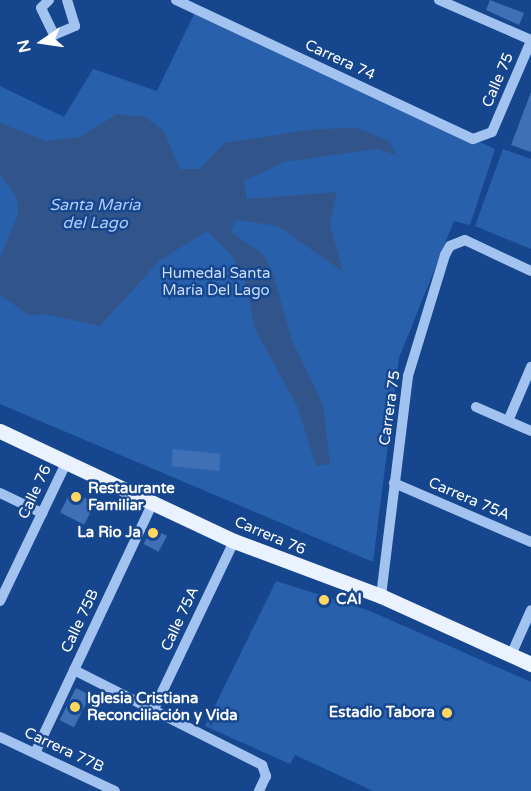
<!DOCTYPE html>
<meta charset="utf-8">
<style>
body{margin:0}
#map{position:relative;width:531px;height:791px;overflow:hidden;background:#16468e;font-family:"Varela Round",sans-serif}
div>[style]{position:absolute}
.green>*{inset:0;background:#2960ac}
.water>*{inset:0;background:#31558a}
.building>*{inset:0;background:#3f70b6;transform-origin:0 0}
.minor>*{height:10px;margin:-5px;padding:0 5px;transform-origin:5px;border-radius:5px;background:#a2c2ef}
.major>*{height:15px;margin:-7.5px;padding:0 7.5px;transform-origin:7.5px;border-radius:7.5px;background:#eaf1ff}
.dots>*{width:16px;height:16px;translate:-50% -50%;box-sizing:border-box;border:3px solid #16468e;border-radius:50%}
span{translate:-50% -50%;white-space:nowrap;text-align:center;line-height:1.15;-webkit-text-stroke:5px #16468e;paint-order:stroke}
.street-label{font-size:15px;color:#fff}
.park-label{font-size:15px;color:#c8ddfb}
.poi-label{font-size:15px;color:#fff;font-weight:700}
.left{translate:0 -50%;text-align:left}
.right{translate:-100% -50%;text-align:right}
.water-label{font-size:16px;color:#aeccf7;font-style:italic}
.north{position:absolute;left:12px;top:12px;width:60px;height:60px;-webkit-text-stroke:4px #16468e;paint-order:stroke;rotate:257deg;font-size:16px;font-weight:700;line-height:24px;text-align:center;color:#fff}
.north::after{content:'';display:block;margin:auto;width:21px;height:27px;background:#fff;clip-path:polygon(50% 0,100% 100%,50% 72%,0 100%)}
</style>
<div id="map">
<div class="green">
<div style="clip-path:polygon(196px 10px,495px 149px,470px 225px,454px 221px,399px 358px,373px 562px,0 404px,0 86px,64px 117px,93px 69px,157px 91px)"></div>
<div style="clip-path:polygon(503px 149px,531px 159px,531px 249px,475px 226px)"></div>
<div style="clip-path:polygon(276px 581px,370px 611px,531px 682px,531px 791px,373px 791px,295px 755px,290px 764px,205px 726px)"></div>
</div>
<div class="water">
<div style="clip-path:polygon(117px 114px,145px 117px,164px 131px,180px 169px,200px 169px,224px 143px,315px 129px,357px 128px,389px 141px,397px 155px,376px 149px,284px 162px,244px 181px,247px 199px,337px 192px,330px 223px,343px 272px,278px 226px,236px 220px,231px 232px,263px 254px,273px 273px,291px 338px,323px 405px,330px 464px,316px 466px,297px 406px,255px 329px,244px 277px,229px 252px,207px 231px,159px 261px,100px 326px,44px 314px,30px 316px,0 295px,0 258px,18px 214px,17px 198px,0 174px,0 123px,46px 141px,80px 137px)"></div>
</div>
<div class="building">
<div style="clip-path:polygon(490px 0,524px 13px,519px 25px,486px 10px)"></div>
<div style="clip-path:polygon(531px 92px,531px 152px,511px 145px)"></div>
<div style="left:173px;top:449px;width:48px;height:17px;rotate:6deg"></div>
<div style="left:71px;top:491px;width:27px;height:24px;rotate:27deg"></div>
<div style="left:152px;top:528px;width:17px;height:18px;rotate:28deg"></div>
<div style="left:76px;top:688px;width:16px;height:36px;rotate:27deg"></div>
</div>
<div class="minor">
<div style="left:49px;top:0;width:11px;rotate:135deg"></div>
<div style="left:41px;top:8px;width:30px;rotate:64deg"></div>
<div style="left:54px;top:35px;width:23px;rotate:-23deg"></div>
<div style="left:75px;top:26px;width:27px;rotate:-107deg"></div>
<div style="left:176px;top:0;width:328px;rotate:25.1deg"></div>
<div style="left:473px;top:139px;width:20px;rotate:-20deg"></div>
<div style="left:492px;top:132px;width:99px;rotate:-66.8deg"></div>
<div style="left:439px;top:0;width:100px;rotate:23.5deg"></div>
<div style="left:476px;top:407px;width:60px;rotate:23.6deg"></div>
<div style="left:508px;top:421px;width:59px;rotate:-66.9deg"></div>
<div style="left:394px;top:483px;width:149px;rotate:23.3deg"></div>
<div style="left:0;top:493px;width:47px;rotate:25.5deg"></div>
<div style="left:381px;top:596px;width:222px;rotate:-83deg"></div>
<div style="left:408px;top:376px;width:127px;rotate:-73deg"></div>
<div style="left:445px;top:255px;width:10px;rotate:-61deg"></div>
<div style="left:450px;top:246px;width:16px;rotate:-22deg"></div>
<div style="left:465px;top:240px;width:73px;rotate:25.2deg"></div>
<div style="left:0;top:601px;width:155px;rotate:-64.4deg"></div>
<div style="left:511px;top:655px;width:49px;rotate:-66deg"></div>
<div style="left:74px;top:670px;width:211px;rotate:26.8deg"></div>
<div style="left:262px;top:765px;width:12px;rotate:70deg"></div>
<div style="left:266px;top:776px;width:17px;rotate:115deg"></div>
<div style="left:154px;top:709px;width:186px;rotate:-64.5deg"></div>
<div style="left:0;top:737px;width:127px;rotate:25.2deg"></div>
<div style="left:35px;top:753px;width:277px;rotate:-64.8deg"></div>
</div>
<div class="major">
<div style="left:0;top:431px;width:259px;rotate:25.2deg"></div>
<div style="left:234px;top:541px;width:157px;rotate:20.5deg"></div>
<div style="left:381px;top:596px;width:165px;rotate:24.4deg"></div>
</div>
<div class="dots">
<div style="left:76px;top:497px;background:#ffd660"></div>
<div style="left:153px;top:533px;background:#ffd660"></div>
<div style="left:324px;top:600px;background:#ffd660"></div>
<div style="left:75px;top:707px;background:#ffd660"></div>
<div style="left:447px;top:713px;background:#ffd660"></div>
</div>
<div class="street-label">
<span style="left:340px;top:60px;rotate:25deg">Carrera 74</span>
<span style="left:498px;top:80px;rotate:-67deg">Calle 75</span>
<span style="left:390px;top:408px;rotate:-82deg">Carrera 75</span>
<span style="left:35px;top:492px;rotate:-65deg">Calle 76</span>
<span style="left:469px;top:499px;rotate:23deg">Carrera 75A</span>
<span style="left:270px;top:536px;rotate:23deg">Carrera 76</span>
<span style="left:180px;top:619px;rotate:-65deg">Calle 75A</span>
<span style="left:80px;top:621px;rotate:-65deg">Calle 75B</span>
<span style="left:64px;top:750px;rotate:25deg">Carrera 77B</span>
</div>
<div class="park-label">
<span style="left:216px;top:282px">Humedal Santa<br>María Del Lago</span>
</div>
<div class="poi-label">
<span class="left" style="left:88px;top:497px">Restaurante<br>Familiar</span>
<span class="right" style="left:141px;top:533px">La Rio Ja</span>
<span class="left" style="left:336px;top:600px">CAI</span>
<span class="left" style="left:87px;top:707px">Iglesia Cristiana<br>Reconciliación y Vida</span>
<span class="right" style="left:435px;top:713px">Estadio Tabora</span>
</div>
<div class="water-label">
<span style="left:95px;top:214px">Santa Maria<br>del Lago</span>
</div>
<div class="north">N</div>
</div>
